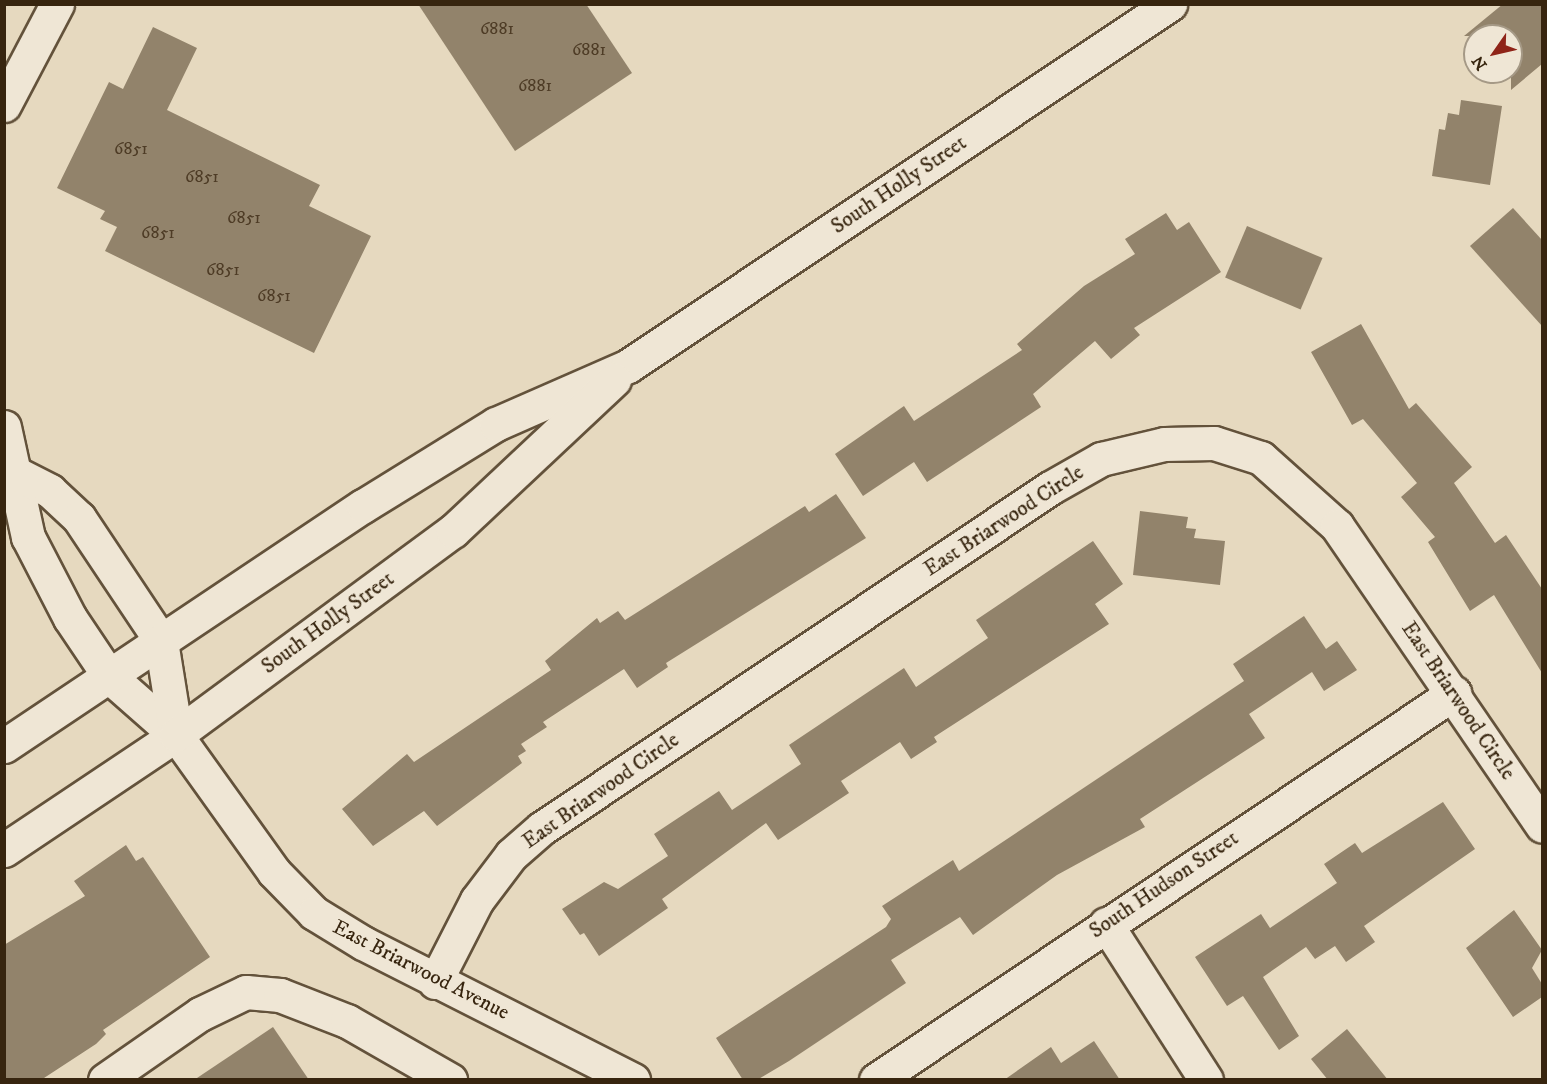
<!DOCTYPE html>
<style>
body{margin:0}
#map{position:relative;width:1547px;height:1084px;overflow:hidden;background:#e6d9bf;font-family:"IM FELL DW Pica",serif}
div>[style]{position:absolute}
.building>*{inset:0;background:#92836b;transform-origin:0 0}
.roads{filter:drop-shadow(2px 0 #63523b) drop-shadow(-2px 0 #63523b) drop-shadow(0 2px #63523b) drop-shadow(0 -2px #63523b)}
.minor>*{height:33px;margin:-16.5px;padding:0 16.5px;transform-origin:16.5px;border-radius:16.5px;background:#efe6d5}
.secondary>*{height:33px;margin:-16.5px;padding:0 16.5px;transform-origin:16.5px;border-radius:16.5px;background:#efe6d5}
span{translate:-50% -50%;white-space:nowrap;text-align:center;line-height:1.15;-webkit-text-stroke:5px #efe6d5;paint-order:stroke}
.number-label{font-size:18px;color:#4e3c26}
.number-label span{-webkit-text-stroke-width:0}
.street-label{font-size:21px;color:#37250f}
.frame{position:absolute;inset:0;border:6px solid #37250f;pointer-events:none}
.north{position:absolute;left:1463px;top:24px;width:60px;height:60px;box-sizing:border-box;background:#efe6d5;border:2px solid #a59986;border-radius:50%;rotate:236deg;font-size:16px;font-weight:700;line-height:24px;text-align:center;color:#37250f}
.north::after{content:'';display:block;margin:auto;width:21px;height:27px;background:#8f2418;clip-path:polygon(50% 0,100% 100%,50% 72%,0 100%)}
</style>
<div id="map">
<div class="building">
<div style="clip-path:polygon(418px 4px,586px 4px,632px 73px,515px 151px)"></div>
<div style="clip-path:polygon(1503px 4px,1542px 4px,1542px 64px,1511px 90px,1511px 36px,1464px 36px)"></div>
<div style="clip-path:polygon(153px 27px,197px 48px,167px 110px,320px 185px,309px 206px,371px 236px,314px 353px,105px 251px,117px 227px,100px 219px,105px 211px,57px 188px,109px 82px,123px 89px)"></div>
<div style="clip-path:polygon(1461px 100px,1502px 106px,1490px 185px,1432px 176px,1439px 129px,1445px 130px,1448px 113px,1459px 115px)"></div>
<div style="clip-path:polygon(1513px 208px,1542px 240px,1542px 326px,1470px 246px)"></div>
<div style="clip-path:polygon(1166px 213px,1177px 230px,1189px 222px,1221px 272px,1134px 328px,1140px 335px,1111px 359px,1095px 341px,1033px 394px,1041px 407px,927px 482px,914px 462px,863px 496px,835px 454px,904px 406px,914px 421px,1022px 350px,1017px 344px,1084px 286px,1135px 254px,1125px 239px)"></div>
<div style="left:1247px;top:226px;width:82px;height:56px;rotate:23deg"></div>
<div style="clip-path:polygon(1361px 324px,1409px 409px,1416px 403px,1472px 467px,1454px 483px,1495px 543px,1506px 535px,1542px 589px,1542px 673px,1494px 595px,1470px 611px,1428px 542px,1435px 537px,1401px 497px,1417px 483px,1363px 419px,1352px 425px,1311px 352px)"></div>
<div style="clip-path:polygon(836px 494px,866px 538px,666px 663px,668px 667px,637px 688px,624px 669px,543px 722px,547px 727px,521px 744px,526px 751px,518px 756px,522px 763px,437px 826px,424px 811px,373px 846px,342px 809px,407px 754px,414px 762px,551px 670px,545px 661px,597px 618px,600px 623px,618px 611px,625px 620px,805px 506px,809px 512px)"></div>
<div style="clip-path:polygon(1140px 511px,1188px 517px,1186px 528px,1196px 529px,1194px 538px,1225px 541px,1220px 585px,1133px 575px)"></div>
<div style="clip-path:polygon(1093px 541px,1123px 584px,1095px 604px,1109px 624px,934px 737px,937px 742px,911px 759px,900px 742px,841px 781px,849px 793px,778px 840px,766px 823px,662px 899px,668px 908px,599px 956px,584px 933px,580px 935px,562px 909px,604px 882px,618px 889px,668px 856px,654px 834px,719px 791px,732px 810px,801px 764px,789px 745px,904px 668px,916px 687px,988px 638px,976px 620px)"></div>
<div style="clip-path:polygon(1304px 616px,1326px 649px,1337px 641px,1357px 670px,1324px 691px,1312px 672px,1249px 714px,1265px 738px,1140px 819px,1145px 827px,1057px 875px,973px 935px,960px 917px,891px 960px,906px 983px,789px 1061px,757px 1080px,743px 1080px,716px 1038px,886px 927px,891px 919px,882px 906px,953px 860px,959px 871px,1244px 681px,1233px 664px)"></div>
<div style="clip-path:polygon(1443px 802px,1475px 849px,1364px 926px,1375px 942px,1346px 962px,1335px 946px,1315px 959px,1306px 947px,1263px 977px,1299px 1036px,1279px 1050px,1243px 996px,1227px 1006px,1195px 957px,1261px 914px,1270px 928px,1337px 883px,1324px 864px,1355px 843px,1362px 853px)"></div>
<div style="clip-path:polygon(126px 845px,136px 861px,143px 857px,210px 957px,103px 1030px,106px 1034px,96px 1044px,44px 1078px,4px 1080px,4px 945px,85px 896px,74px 881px)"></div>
<div style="clip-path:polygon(1514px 910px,1542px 950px,1532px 968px,1542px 984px,1542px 997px,1513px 1017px,1466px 948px)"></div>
<div style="clip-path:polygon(273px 1027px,309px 1080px,194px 1080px)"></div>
<div style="clip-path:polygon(1347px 1029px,1388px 1080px,1328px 1080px,1311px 1059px)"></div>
<div style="clip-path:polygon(1094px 1041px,1120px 1080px,1004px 1080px,1051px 1047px,1061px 1063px)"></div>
</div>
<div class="roads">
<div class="minor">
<div style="left:4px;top:105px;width:114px;rotate:-62.3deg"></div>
<div style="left:4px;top:427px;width:113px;rotate:77.7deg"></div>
<div style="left:28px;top:537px;width:91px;rotate:62.6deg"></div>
<div style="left:70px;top:618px;width:70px;rotate:56.1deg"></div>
<div style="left:109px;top:676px;width:89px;rotate:41.4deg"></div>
<div style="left:176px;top:735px;width:168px;rotate:54.4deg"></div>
<div style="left:274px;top:872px;width:57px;rotate:45.7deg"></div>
<div style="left:314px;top:913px;width:57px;rotate:31.5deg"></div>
<div style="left:363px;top:943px;width:303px;rotate:26.9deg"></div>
<div style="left:17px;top:474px;width:37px;rotate:27deg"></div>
<div style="left:50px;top:491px;width:40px;rotate:43deg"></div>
<div style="left:79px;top:518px;width:148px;rotate:56.3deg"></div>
<div style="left:161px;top:641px;width:95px;rotate:80.9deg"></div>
<div style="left:1106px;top:924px;width:185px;rotate:57.3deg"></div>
<div style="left:435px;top:982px;width:92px;rotate:-62.9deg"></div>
<div style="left:477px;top:900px;width:56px;rotate:-52.9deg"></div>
<div style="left:511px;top:855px;width:41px;rotate:-41.1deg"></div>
<div style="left:542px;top:828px;width:611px;rotate:-33.79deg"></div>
<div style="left:1050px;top:488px;width:59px;rotate:-29.6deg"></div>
<div style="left:1101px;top:459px;width:65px;rotate:-13.4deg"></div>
<div style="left:1164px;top:444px;width:50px;rotate:-1.1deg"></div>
<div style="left:1214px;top:443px;width:49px;rotate:17.7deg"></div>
<div style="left:1261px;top:458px;width:102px;rotate:41.8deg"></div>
<div style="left:1337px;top:526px;width:363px;rotate:55.6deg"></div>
<div style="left:105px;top:1080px;width:116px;rotate:-34.8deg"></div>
<div style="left:200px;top:1014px;width:51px;rotate:-25.6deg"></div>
<div style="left:246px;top:992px;width:34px;rotate:5deg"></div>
<div style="left:280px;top:995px;width:72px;rotate:21.2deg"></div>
<div style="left:347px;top:1021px;width:119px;rotate:29.8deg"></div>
<div style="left:876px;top:1080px;width:696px;rotate:-33.8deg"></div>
</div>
<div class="secondary">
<div style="left:4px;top:746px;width:432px;rotate:-33.8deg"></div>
<div style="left:363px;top:506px;width:156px;rotate:-31.7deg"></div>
<div style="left:496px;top:424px;width:144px;rotate:-23.7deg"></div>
<div style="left:628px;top:366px;width:652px;rotate:-33.74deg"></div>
<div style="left:4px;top:850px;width:207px;rotate:-33.8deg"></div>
<div style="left:176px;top:735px;width:344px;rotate:-36.4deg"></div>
<div style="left:453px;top:531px;width:221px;rotate:-43.2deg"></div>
</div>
</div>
<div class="number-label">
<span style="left:497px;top:29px">6881</span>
<span style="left:589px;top:50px">6881</span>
<span style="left:535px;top:86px">6881</span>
<span style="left:131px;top:149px">6851</span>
<span style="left:202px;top:177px">6851</span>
<span style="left:244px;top:218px">6851</span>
<span style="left:158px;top:233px">6851</span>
<span style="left:223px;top:270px">6851</span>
<span style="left:274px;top:296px">6851</span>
</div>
<div class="street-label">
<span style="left:899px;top:185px;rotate:-34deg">South Holly Street</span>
<span style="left:1004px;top:521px;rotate:-33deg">East Briarwood Circle</span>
<span style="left:328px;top:623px;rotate:-36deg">South Holly Street</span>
<span style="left:1458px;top:701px;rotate:56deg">East Briarwood Circle</span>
<span style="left:601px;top:791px;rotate:-35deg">East Briarwood Circle</span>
<span style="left:1164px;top:885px;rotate:-34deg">South Hudson Street</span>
<span style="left:421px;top:970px;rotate:27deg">East Briarwood Avenue</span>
</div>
<div class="frame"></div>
<div class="north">N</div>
</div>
